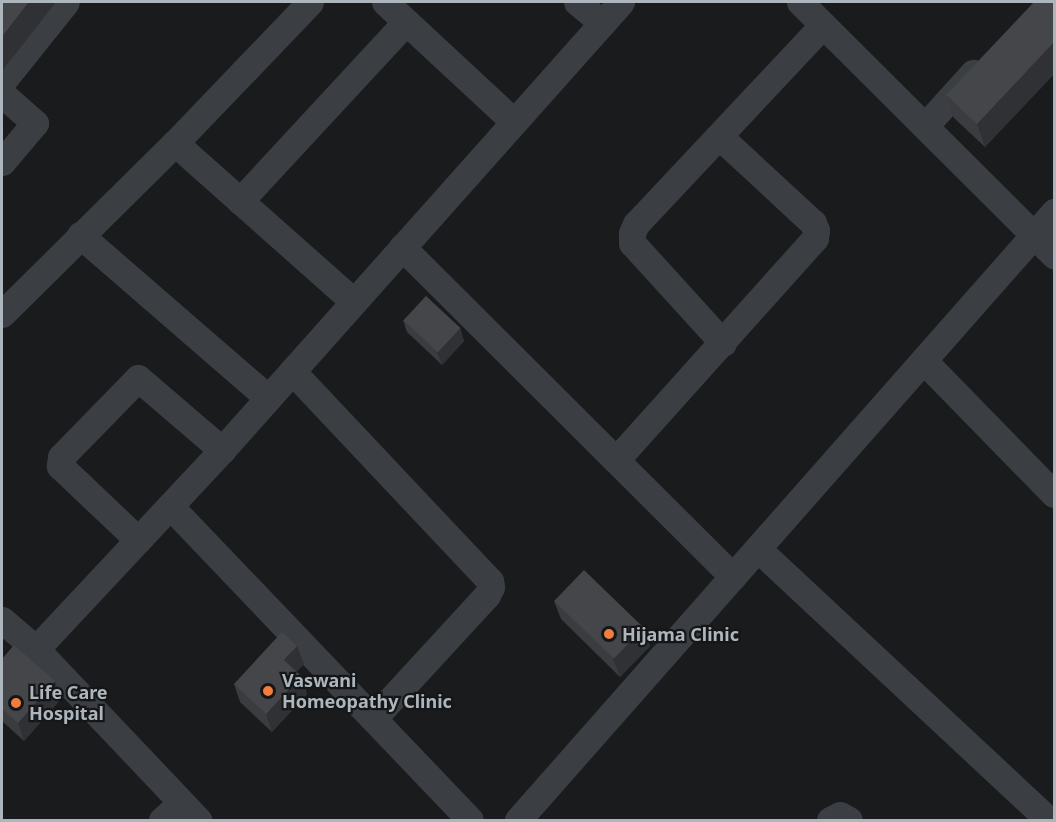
<!DOCTYPE html>
<style>
body{margin:0}
#map{position:relative;width:1056px;height:822px;overflow:hidden;background:#1a1b1d;font-family:"Noto Sans",sans-serif}
div>[style]{position:absolute}
.minor>*{height:27px;margin:-13.5px;padding:0 13.5px;transform-origin:13.5px;border-radius:13.5px;background:#3b3e42}
.wall>*{inset:0;background:#3a3c40}
.shaded-wall>*{inset:0;background:#303134}
.building>*{inset:0;background:#44464a;transform-origin:0 0}
.dots>*{width:16px;height:16px;translate:-50% -50%;box-sizing:border-box;border:3px solid #151618;border-radius:50%}
span{translate:-50% -50%;white-space:nowrap;text-align:center;line-height:1.15;-webkit-text-stroke:4.5px #151618;paint-order:stroke}
.poi-label{font-size:18px;color:#adb6bc;font-weight:700}
.left{translate:0 -50%;text-align:left}
.frame{position:absolute;inset:0;border:3px solid #adb6bc;pointer-events:none}
</style>
<div id="map">
<div class="minor">
<div style="left:385px;top:2px;width:176px;rotate:42.9deg"></div>
<div style="left:577px;top:2px;width:33px;rotate:40deg"></div>
<div style="left:800px;top:2px;width:359px;rotate:44.9deg"></div>
<div style="left:2px;top:82px;width:102px;rotate:-51.3deg"></div>
<div style="left:2px;top:94px;width:44px;rotate:41.3deg"></div>
<div style="left:35px;top:123px;width:51px;rotate:130.2deg"></div>
<div style="left:925px;top:126px;width:72px;rotate:-47.8deg"></div>
<div style="left:175px;top:143px;width:239px;rotate:41.6deg"></div>
<div style="left:240px;top:201px;width:244px;rotate:-47.2deg"></div>
<div style="left:80px;top:235px;width:249px;rotate:40.9deg"></div>
<div style="left:402px;top:247px;width:467px;rotate:44.9deg"></div>
<div style="left:2px;top:314px;width:243px;rotate:-44.7deg"></div>
<div style="left:175px;top:143px;width:195px;rotate:-46.2deg"></div>
<div style="left:723px;top:343px;width:135px;rotate:-132.3deg"></div>
<div style="left:632px;top:243px;width:10px;rotate:-90deg"></div>
<div style="left:632px;top:233px;width:10px;rotate:-66deg"></div>
<div style="left:636px;top:224px;width:273px;rotate:-46.8deg"></div>
<div style="left:924px;top:361px;width:186px;rotate:45.7deg"></div>
<div style="left:292px;top:371px;width:289px;rotate:46.7deg"></div>
<div style="left:490px;top:581px;width:6px;rotate:81deg"></div>
<div style="left:491px;top:587px;width:9px;rotate:117deg"></div>
<div style="left:487px;top:595px;width:168px;rotate:132.6deg"></div>
<div style="left:616px;top:460px;width:298px;rotate:-48.1deg"></div>
<div style="left:815px;top:238px;width:8px;rotate:-83deg"></div>
<div style="left:816px;top:230px;width:8px;rotate:-113deg"></div>
<div style="left:813px;top:223px;width:128px;rotate:-137.2deg"></div>
<div style="left:170px;top:506px;width:434px;rotate:46.3deg"></div>
<div style="left:138px;top:540px;width:108px;rotate:-136.5deg"></div>
<div style="left:60px;top:466px;width:9px;rotate:-84deg"></div>
<div style="left:61px;top:457px;width:110px;rotate:-45.7deg"></div>
<div style="left:138px;top:378px;width:111px;rotate:40.6deg"></div>
<div style="left:758px;top:549px;width:398px;rotate:43deg"></div>
<div style="left:2px;top:620px;width:45px;rotate:40.5deg"></div>
<div style="left:36px;top:649px;width:236px;rotate:46.5deg"></div>
<div style="left:36px;top:649px;width:272px;rotate:-46.9deg"></div>
<div style="left:222px;top:450px;width:600px;rotate:-48.31deg"></div>
<div style="left:162px;top:820px;width:25px;rotate:-42deg"></div>
<div style="left:518px;top:820px;width:811px;rotate:-48.6deg"></div>
<div style="left:830px;top:820px;width:11px;rotate:-27deg"></div>
<div style="left:840px;top:815px;width:10px;rotate:29deg"></div>
</div>
<div class="wall">
<div style="clip-path:polygon(1054px 2px,1054px 74px,985px 147px,954px 118px,946px 95px)"></div>
<div style="clip-path:polygon(403px 320px,460px 328px,464px 341px,442px 365px,407px 332px)"></div>
<div style="clip-path:polygon(554px 601px,650px 646px,620px 677px,561px 619px)"></div>
<div style="clip-path:polygon(2px 659px,61px 699px,24px 741px,2px 721px)"></div>
<div style="clip-path:polygon(304px 664px,296px 672px,301px 676px,307px 694px,272px 732px,240px 702px,234px 684px)"></div>
</div>
<div class="shaded-wall">
<div style="clip-path:polygon(29px 2px,56px 2px,2px 71px,2px 37px)"></div>
<div style="clip-path:polygon(1054px 42px,1054px 74px,985px 147px,977px 124px)"></div>
<div style="clip-path:polygon(460px 328px,464px 341px,442px 365px,437px 352px)"></div>
<div style="clip-path:polygon(644px 628px,650px 646px,620px 677px,613px 659px)"></div>
<div style="clip-path:polygon(297px 646px,304px 664px,290px 678px,284px 660px)"></div>
<div style="clip-path:polygon(301px 676px,307px 694px,272px 732px,266px 714px)"></div>
<div style="clip-path:polygon(55px 681px,61px 699px,24px 741px,18px 723px)"></div>
</div>
<div class="building">
<div style="clip-path:polygon(2px 2px,29px 2px,2px 37px)"></div>
<div style="clip-path:polygon(1034px 2px,1054px 2px,1054px 42px,977px 124px,946px 95px)"></div>
<div style="left:426px;top:296px;width:47px;height:33px;rotate:43deg"></div>
<div style="left:584px;top:570px;width:83px;height:43px;rotate:44deg"></div>
<div style="clip-path:polygon(282px 632px,297px 646px,284px 660px,301px 676px,266px 714px,234px 684px)"></div>
<div style="clip-path:polygon(14px 645px,55px 681px,18px 723px,2px 709px,2px 659px)"></div>
</div>
<div class="dots">
<div style="left:609px;top:634px;background:#f27d3d"></div>
<div style="left:268px;top:691px;background:#f27d3d"></div>
<div style="left:16px;top:703px;background:#f27d3d"></div>
</div>
<div class="poi-label">
<span class="left" style="left:622px;top:634px">Hijama Clinic</span>
<span class="left" style="left:282px;top:691px">Vaswani<br>Homeopathy Clinic</span>
<span class="left" style="left:29px;top:703px">Life Care<br>Hospital</span>
</div>
<div class="frame"></div>
</div>
